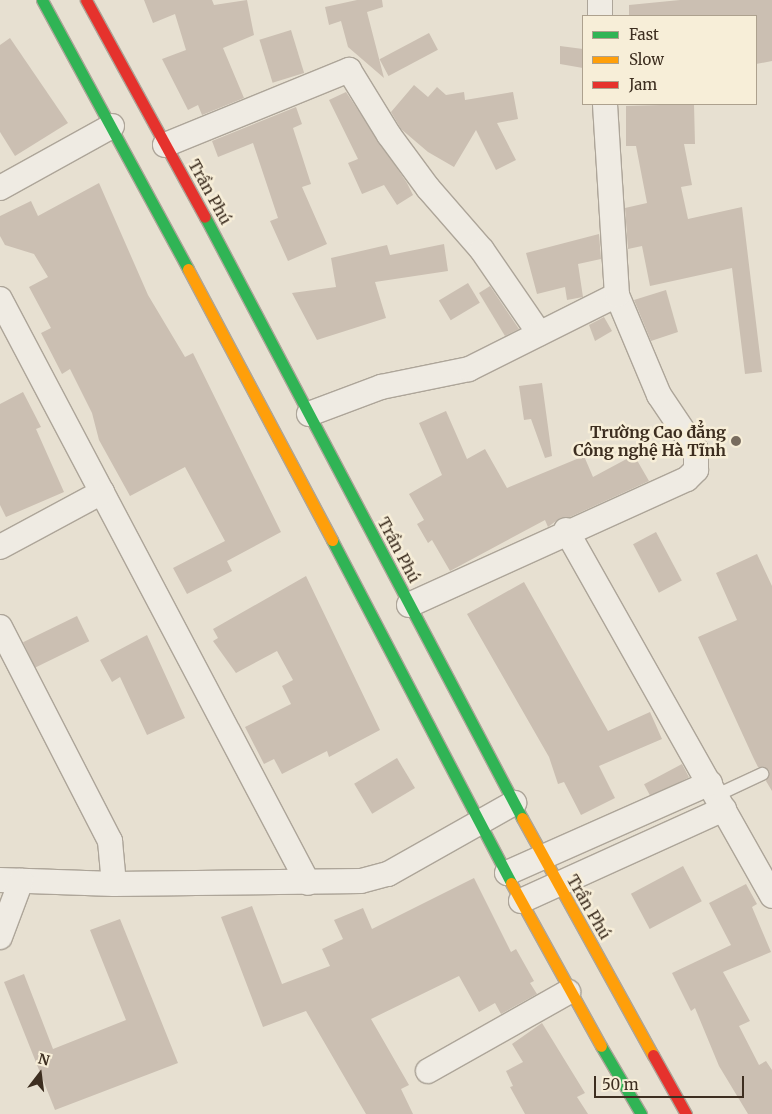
<!DOCTYPE html>
<meta charset="utf-8">
<style>
body{margin:0}
#map{position:relative;width:772px;height:1114px;overflow:hidden;background:#e7e0d1;font-family:Merriweather,serif}
div>[style]{position:absolute}
.building>*{inset:0;background:#cbbfb2;transform-origin:0 0}
.roads{filter:drop-shadow(1px 0 #ada599) drop-shadow(-1px 0 #ada599) drop-shadow(0 1px #ada599) drop-shadow(0 -1px #ada599)}
.lane>*{height:12px;margin:-6px;padding:0 6px;transform-origin:6px;border-radius:6px;background:#efebe3}
.street>*{height:24px;margin:-12px;padding:0 12px;transform-origin:12px;border-radius:12px;background:#efebe3}
.fast>*{height:11px;margin:-5.5px;padding:0 5.5px;transform-origin:5.5px;border-radius:5.5px;background:#30b455}
.slow>*{height:11px;margin:-5.5px;padding:0 5.5px;transform-origin:5.5px;border-radius:5.5px;background:#ff9f0a}
.jam>*{height:11px;margin:-5.5px;padding:0 5.5px;transform-origin:5.5px;border-radius:5.5px;background:#e5322d}
.dots>*{width:14px;height:14px;translate:-50% -50%;box-sizing:border-box;border:2px solid #f7eed8;border-radius:50%}
span{translate:-50% -50%;white-space:nowrap;text-align:center;line-height:1.15;-webkit-text-stroke:5px #f7eed8;paint-order:stroke}
.street-label{font-size:16px;color:#3d2e20}
.poi-label{font-size:16px;color:#3d2e20;font-weight:700}
.right{translate:-100% -50%;text-align:right}
.legend{position:absolute;left:582px;top:15px;width:175px;height:90px;box-sizing:border-box;background:#f7eed8;border:1px solid #ada18e;margin:0;padding:6px 9px;list-style:none;font-size:15px;color:#3d2e20}
.legend li{display:flex;align-items:center;gap:10px;height:25px}
.legend b{width:25px;border:1px solid #ada18e}
.north{position:absolute;left:15px;top:1049px;width:50px;height:50px;-webkit-text-stroke:4px #f7eed8;paint-order:stroke;rotate:15deg;font-size:14px;font-weight:700;line-height:20px;text-align:center;color:#3d2e20}
.north::after{content:'';display:block;margin:auto;width:18px;height:22px;background:#3d2e20;clip-path:polygon(50% 0,100% 100%,50% 72%,0 100%)}
.scale{position:absolute;left:594px;top:1076px;width:150px;height:22px;box-sizing:border-box;border:2px solid #3d2e20;border-top:0;padding-left:6px;font-size:15px;line-height:18px;white-space:nowrap;color:#3d2e20;-webkit-text-stroke:4px #f7eed8;paint-order:stroke}
</style>
<div id="map">
<div class="building">
<div style="clip-path:polygon(144px 0,212px 0,214px 5px,247px 0,254px 35px,223px 48px,244px 98px,202px 115px,198px 105px,188px 110px,162px 59px,186px 50px,175px 14px,153px 23px)"></div>
<div style="clip-path:polygon(357px 0,382px 0,383px 7px,367px 12px,384px 78px,348px 47px,341px 21px,329px 25px,325px 7px)"></div>
<div style="clip-path:polygon(680px 0,772px 0,772px 61px,756px 64px,756px 16px,629px 16px,629px 5px)"></div>
<div style="left:291px;top:30px;width:45px;height:33px;rotate:73deg"></div>
<div style="left:429px;top:33px;width:19px;height:56px;rotate:62deg"></div>
<div style="clip-path:polygon(10px 38px,68px 123px,15px 156px,0 132px,0 45px)"></div>
<div style="clip-path:polygon(560px 46px,583px 49px,583px 68px,560px 64px)"></div>
<div style="clip-path:polygon(414px 85px,428px 97px,437px 87px,446px 95px,464px 92px,465px 100px,513px 92px,518px 119px,497px 123px,516px 160px,496px 170px,476px 130px,454px 167px,428px 152px,401px 129px,391px 112px)"></div>
<div style="clip-path:polygon(346px 92px,407px 183px,413px 195px,397px 205px,384px 185px,362px 194px,348px 163px,358px 159px,329px 100px)"></div>
<div style="clip-path:polygon(694px 104px,695px 144px,684px 144px,692px 185px,681px 187px,688px 219px,742px 207px,762px 372px,745px 374px,732px 268px,650px 286px,642px 246px,628px 249px,625px 208px,647px 203px,636px 146px,626px 146px,626px 106px)"></div>
<div style="clip-path:polygon(296px 107px,302px 124px,293px 128px,311px 184px,302px 187px,327px 244px,288px 261px,270px 221px,278px 218px,253px 143px,218px 157px,212px 141px)"></div>
<div style="clip-path:polygon(99px 183px,148px 295px,185px 357px,193px 353px,281px 532px,227px 561px,232px 571px,187px 594px,173px 568px,225px 541px,185px 467px,130px 496px,99px 440px,92px 413px,70px 369px,62px 374px,41px 333px,51px 328px,29px 287px,48px 277px,34px 254px,5px 245px,0 236px,0 216px,31px 201px,38px 216px)"></div>
<div style="clip-path:polygon(599px 234px,601px 259px,578px 264px,583px 297px,567px 300px,565px 287px,537px 294px,526px 253px)"></div>
<div style="clip-path:polygon(444px 244px,448px 271px,375px 282px,386px 318px,317px 340px,292px 293px,336px 287px,331px 258px,387px 245px,390px 255px)"></div>
<div style="left:468px;top:283px;width:23px;height:34px;rotate:59deg"></div>
<div style="clip-path:polygon(490px 286px,519px 329px,505px 336px,479px 293px)"></div>
<div style="clip-path:polygon(666px 290px,678px 332px,651px 341px,634px 300px)"></div>
<div style="clip-path:polygon(604px 317px,612px 331px,595px 341px,589px 325px)"></div>
<div style="clip-path:polygon(542px 383px,552px 456px,545px 458px,531px 419px,524px 420px,519px 386px)"></div>
<div style="clip-path:polygon(23px 392px,41px 427px,36px 429px,64px 492px,6px 517px,0 505px,0 404px)"></div>
<div style="clip-path:polygon(446px 411px,467px 459px,485px 449px,507px 488px,584px 456px,593px 477px,634px 455px,649px 481px,570px 517px,560px 518px,548px 527px,545px 520px,450px 571px,432px 540px,428px 543px,417px 524px,424px 520px,409px 494px,442px 475px,419px 423px)"></div>
<div style="left:656px;top:532px;width:55px;height:26px;rotate:62deg"></div>
<div style="clip-path:polygon(757px 554px,772px 586px,772px 791px,766px 781px,769px 770px,758px 767px,753px 757px,698px 637px,737px 620px,716px 573px)"></div>
<div style="clip-path:polygon(306px 576px,380px 730px,329px 757px,327px 751px,282px 774px,274px 759px,264px 764px,245px 727px,291px 704px,282px 686px,293px 680px,277px 651px,236px 673px,213px 641px,218px 638px,213px 629px)"></div>
<div style="clip-path:polygon(524px 582px,608px 731px,650px 712px,662px 739px,599px 766px,615px 798px,581px 815px,564px 782px,558px 784px,549px 757px,467px 614px)"></div>
<div style="left:77px;top:616px;width:28px;height:60px;rotate:64deg"></div>
<div style="clip-path:polygon(147px 635px,185px 718px,147px 735px,120px 677px,112px 682px,100px 660px)"></div>
<div style="left:397px;top:758px;width:35px;height:50px;rotate:59deg"></div>
<div style="left:682px;top:764px;width:15px;height:43px;rotate:62deg"></div>
<div style="left:683px;top:866px;width:40px;height:59px;rotate:62deg"></div>
<div style="clip-path:polygon(474px 878px,511px 952px,516px 949px,534px 981px,530px 983px,537px 994px,501px 1014px,495px 1003px,479px 1012px,459px 976px,371px 1019px,409px 1085px,401px 1089px,413px 1114px,366px 1114px,306px 1011px,263px 1027px,221px 917px,252px 906px,282px 984px,330px 966px,322px 949px,343px 939px,334px 920px,363px 908px,372px 929px)"></div>
<div style="clip-path:polygon(746px 884px,757px 904px,752px 907px,771px 952px,723px 972px,750px 1021px,739px 1026px,759px 1065px,766px 1061px,772px 1070px,772px 1114px,748px 1114px,719px 1066px,695px 1008px,691px 1011px,672px 973px,731px 945px,709px 903px)"></div>
<div style="clip-path:polygon(120px 919px,178px 1063px,55px 1110px,4px 982px,24px 974px,53px 1049px,126px 1020px,90px 930px)"></div>
<div style="clip-path:polygon(542px 1023px,585px 1093px,577px 1097px,588px 1114px,525px 1114px,510px 1087px,513px 1086px,506px 1071px,523px 1062px,512px 1044px)"></div>
</div>
<div class="roads">
<div class="lane">
<div style="left:717px;top:795px;width:50px;rotate:-25deg"></div>
</div>
<div class="street">
<div style="left:600px;top:0;width:16px;rotate:90deg"></div>
<div style="left:165px;top:145px;width:199px;rotate:-22.2deg"></div>
<div style="left:349px;top:70px;width:76px;rotate:58.4deg"></div>
<div style="left:389px;top:135px;width:66px;rotate:53.7deg"></div>
<div style="left:428px;top:188px;width:82px;rotate:48.9deg"></div>
<div style="left:482px;top:250px;width:101px;rotate:55.5deg"></div>
<div style="left:0;top:188px;width:128px;rotate:-29deg"></div>
<div style="left:0;top:299px;width:660px;rotate:62.19deg"></div>
<div style="left:309px;top:414px;width:77px;rotate:-20.6deg"></div>
<div style="left:381px;top:387px;width:90px;rotate:-11.6deg"></div>
<div style="left:469px;top:369px;width:165px;rotate:-26.6deg"></div>
<div style="left:566px;top:530px;width:420px;rotate:60.6deg"></div>
<div style="left:0;top:547px;width:116px;rotate:-28.3deg"></div>
<div style="left:409px;top:605px;width:305px;rotate:-24.4deg"></div>
<div style="left:687px;top:479px;width:13px;rotate:-45deg"></div>
<div style="left:696px;top:470px;width:20px;rotate:-90deg"></div>
<div style="left:696px;top:450px;width:66px;rotate:-123.9deg"></div>
<div style="left:659px;top:395px;width:108px;rotate:-112.8deg"></div>
<div style="left:617px;top:295px;width:191px;rotate:-93.6deg"></div>
<div style="left:0;top:627px;width:241px;rotate:62.8deg"></div>
<div style="left:110px;top:841px;width:43px;rotate:84.7deg"></div>
<div style="left:507px;top:873px;width:222px;rotate:-23.9deg"></div>
<div style="left:0;top:880px;width:114px;rotate:2deg"></div>
<div style="left:114px;top:884px;width:247px;rotate:-0.7deg"></div>
<div style="left:361px;top:881px;width:28px;rotate:-15deg"></div>
<div style="left:388px;top:874px;width:145px;rotate:-29.4deg"></div>
<div style="left:521px;top:901px;width:223px;rotate:-24.4deg"></div>
<div style="left:0;top:937px;width:60px;rotate:-69.4deg"></div>
<div style="left:428px;top:1071px;width:161px;rotate:-29.4deg"></div>
</div>
<div class="fast">
<div style="left:42px;top:0;width:306px;rotate:61.5deg"></div>
<div style="left:205px;top:217px;width:679px;rotate:62.19deg"></div>
<div style="left:332px;top:540px;width:387px;rotate:62.4deg"></div>
<div style="left:601px;top:1046px;width:79px;rotate:59.5deg"></div>
</div>
<div class="slow">
<div style="left:188px;top:269px;width:307px;rotate:62deg"></div>
<div style="left:522px;top:818px;width:271px;rotate:61.1deg"></div>
<div style="left:511px;top:883px;width:186px;rotate:61.1deg"></div>
</div>
<div class="jam">
<div style="left:86px;top:0;width:247px;rotate:61.3deg"></div>
<div style="left:653px;top:1055px;width:68px;rotate:60.8deg"></div>
</div>
</div>
<div class="dots">
<div style="left:736px;top:441px;background:#786c5e"></div>
</div>
<div class="street-label">
<span style="left:210px;top:192px;rotate:61deg">Trần Phú</span>
<span style="left:399px;top:550px;rotate:62deg">Trần Phú</span>
<span style="left:589px;top:907px;rotate:60deg">Trần Phú</span>
</div>
<div class="poi-label">
<span class="right" style="left:726px;top:441px">Trường Cao đẳng<br>Công nghệ Hà Tĩnh</span>
</div>
<ul class="legend">
<li><b style="height:6px;background:#30b455"></b>Fast</li>
<li><b style="height:6px;background:#ff9f0a"></b>Slow</li>
<li><b style="height:6px;background:#e5322d"></b>Jam</li>
</ul>
<div class="north">N</div>
<div class="scale">50 m</div>
</div>
